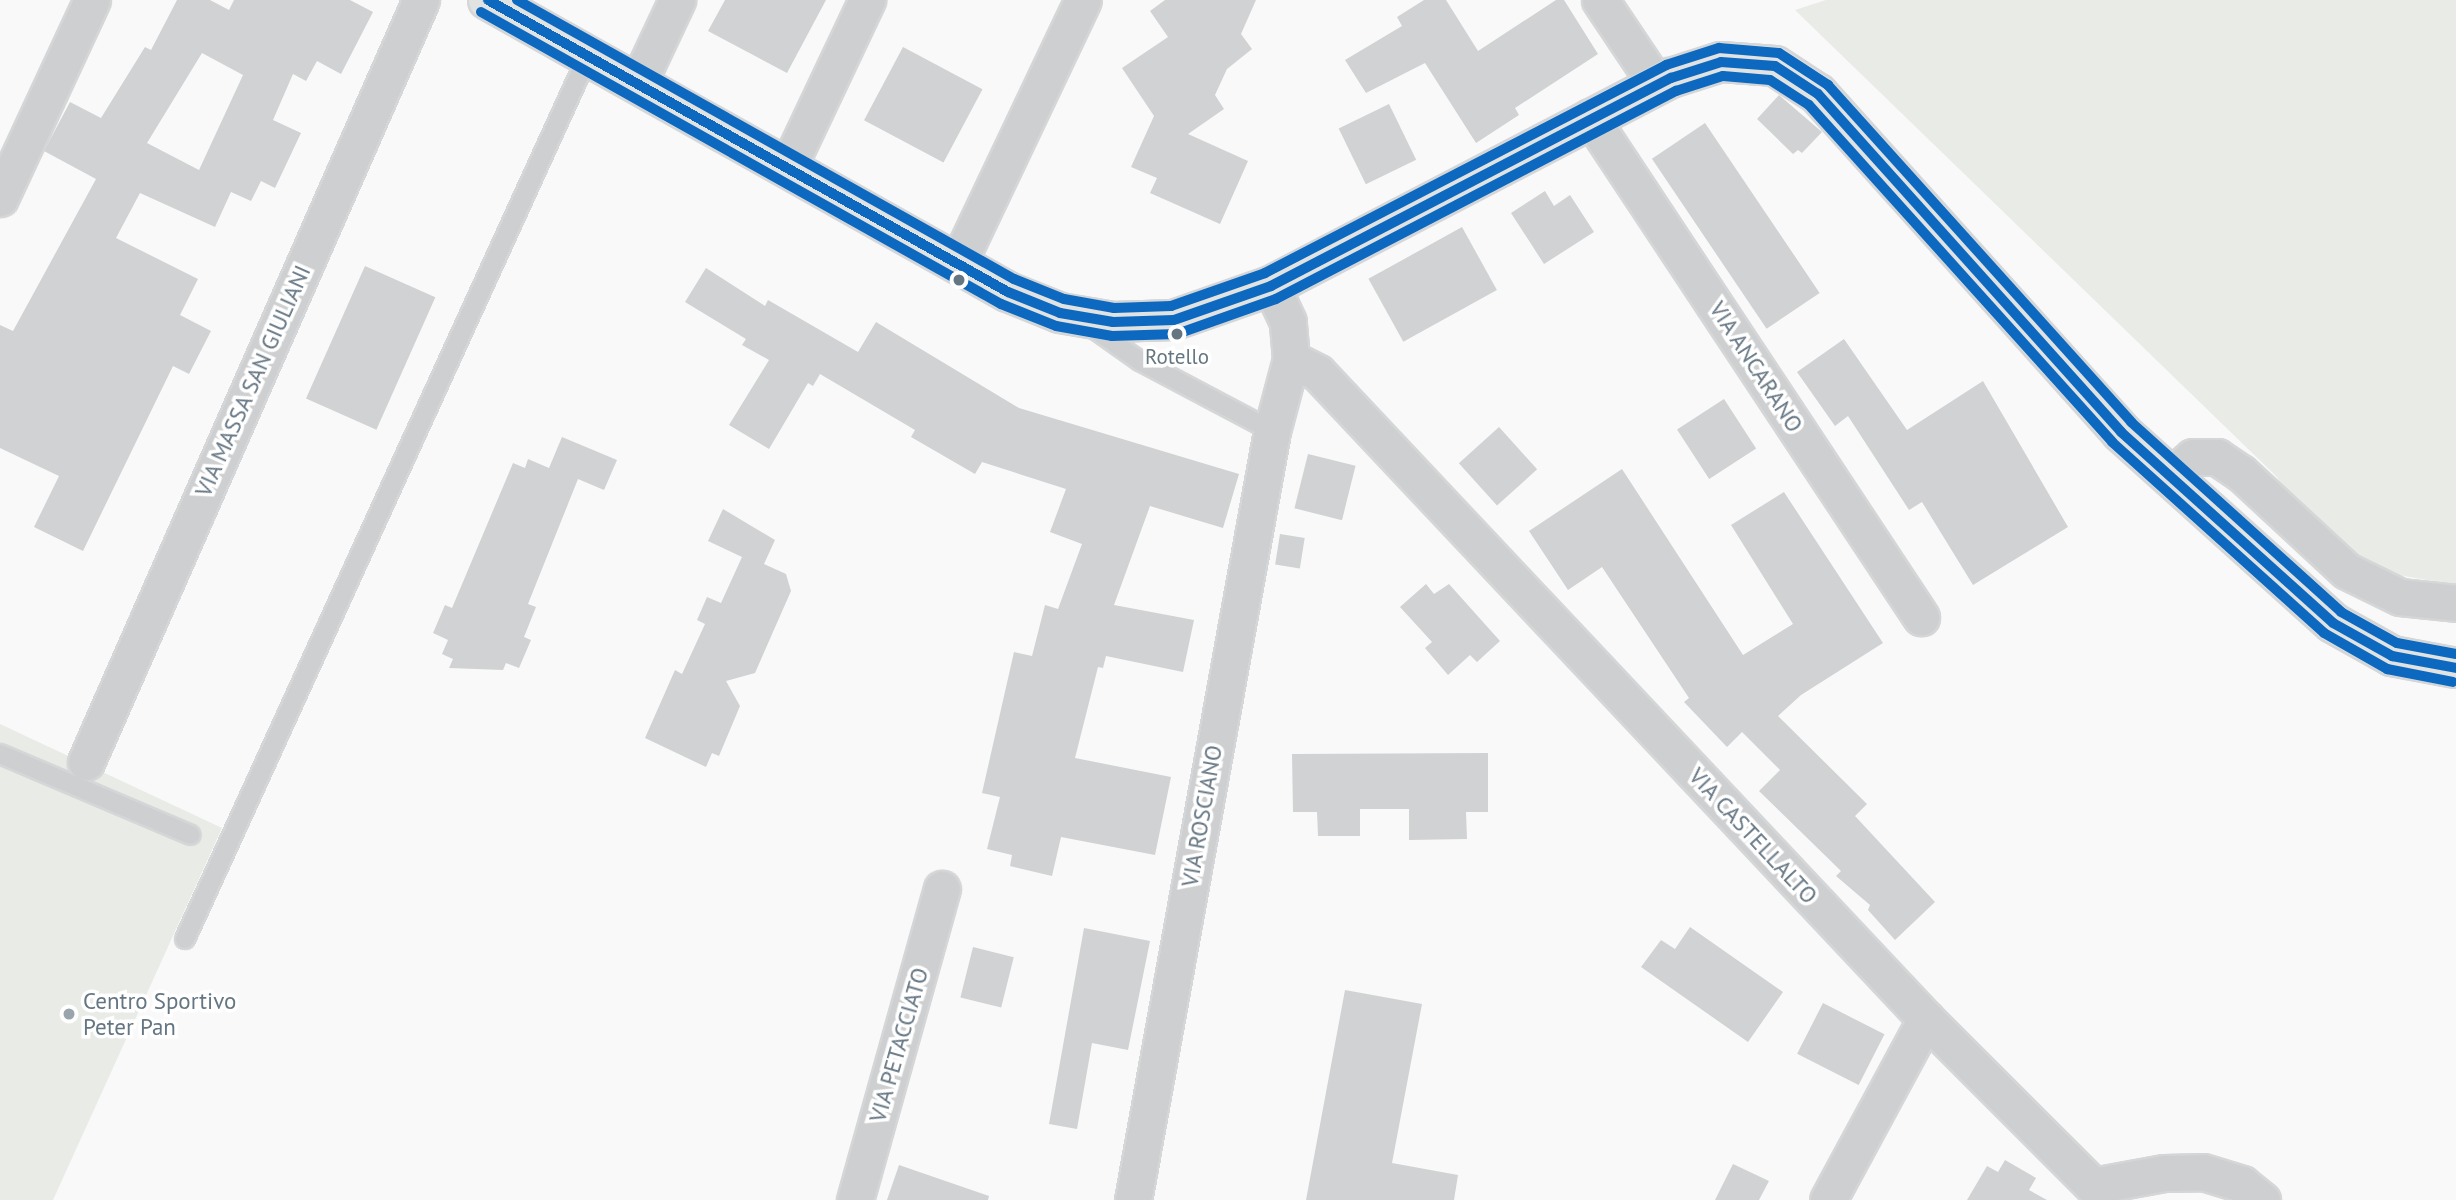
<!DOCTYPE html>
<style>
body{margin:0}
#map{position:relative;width:2456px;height:1200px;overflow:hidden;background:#f9f9f9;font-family:"PT Sans",sans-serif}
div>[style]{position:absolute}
.green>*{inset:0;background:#e8ebe6}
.building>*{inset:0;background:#d0d2d3;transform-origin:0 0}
.roads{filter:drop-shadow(2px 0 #d5d6d7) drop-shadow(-2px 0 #d5d6d7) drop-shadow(0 2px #d5d6d7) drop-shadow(0 -2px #d5d6d7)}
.lane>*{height:18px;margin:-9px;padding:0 9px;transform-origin:9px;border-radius:9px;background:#cecfd0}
.street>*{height:35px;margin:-17.5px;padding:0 17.5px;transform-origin:17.5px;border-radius:17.5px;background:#cecfd0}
.secondary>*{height:38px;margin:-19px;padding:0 19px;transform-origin:19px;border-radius:19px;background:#e1e2e2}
.bus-1>*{height:10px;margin:-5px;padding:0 5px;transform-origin:5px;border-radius:5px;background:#0c69bf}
.bus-2>*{height:10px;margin:-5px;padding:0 5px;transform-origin:5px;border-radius:5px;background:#0c69bf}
.bus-3>*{height:10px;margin:-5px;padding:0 5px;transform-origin:5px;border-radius:5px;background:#0c69bf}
.dots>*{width:19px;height:19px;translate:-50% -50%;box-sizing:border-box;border:4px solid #fff;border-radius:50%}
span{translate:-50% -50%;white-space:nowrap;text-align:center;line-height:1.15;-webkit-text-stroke:7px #fff;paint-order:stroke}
.bus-label{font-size:21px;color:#657683}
.street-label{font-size:23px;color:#657683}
.poi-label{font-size:23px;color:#657683}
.left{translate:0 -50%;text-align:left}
</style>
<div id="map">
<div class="green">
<div style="clip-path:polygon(1826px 0,2456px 0,2456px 585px,2340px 565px,2276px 476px,1795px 10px)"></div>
<div style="clip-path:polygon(0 724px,222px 828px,53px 1200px,0 1200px)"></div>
</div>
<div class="building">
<div style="clip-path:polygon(evenodd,177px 0,210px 0,229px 10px,234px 0,350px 0,373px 12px,341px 74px,317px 61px,306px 81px,293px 74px,273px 120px,301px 133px,275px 188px,261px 181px,251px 201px,231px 192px,215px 227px,140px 193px,116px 238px,198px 279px,180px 315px,211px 331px,189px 374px,173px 366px,83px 551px,34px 527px,59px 476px,0 448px,0 325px,13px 331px,96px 179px,44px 151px,70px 102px,101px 118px,145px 47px,151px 50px,177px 0,202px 53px,243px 75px,199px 170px,147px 143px,202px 53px)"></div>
<div style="clip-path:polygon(725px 0,826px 0,787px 73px,708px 31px)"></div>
<div style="clip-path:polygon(1165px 0,1256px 0,1241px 34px,1252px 49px,1227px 69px,1215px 95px,1224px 109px,1188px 134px,1248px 161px,1220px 224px,1150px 193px,1157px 178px,1131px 167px,1154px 116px,1122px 68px,1168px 37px,1150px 11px)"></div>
<div style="clip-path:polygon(1424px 0,1446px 0,1478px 51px,1556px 0,1564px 0,1598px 54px,1515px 108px,1519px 115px,1476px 143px,1425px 63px,1366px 93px,1345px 60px,1402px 26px,1397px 17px)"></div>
<div style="left:903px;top:47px;width:90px;height:83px;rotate:28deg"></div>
<div style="clip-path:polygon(1779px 95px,1822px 132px,1802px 153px,1798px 150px,1793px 154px,1757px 119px)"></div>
<div style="left:1389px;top:104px;width:62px;height:56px;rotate:64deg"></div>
<div style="left:1705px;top:123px;width:205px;height:64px;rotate:56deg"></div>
<div style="clip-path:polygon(1545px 191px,1554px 206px,1570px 195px,1594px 232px,1544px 264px,1511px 213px)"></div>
<div style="left:1462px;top:227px;width:72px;height:107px;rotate:61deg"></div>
<div style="left:365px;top:266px;width:77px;height:145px;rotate:24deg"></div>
<div style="clip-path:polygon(706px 268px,765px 306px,768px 300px,858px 352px,876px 322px,1019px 408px,1239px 474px,1223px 528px,1150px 506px,1114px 605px,1194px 620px,1183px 672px,1106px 656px,1103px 668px,1098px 667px,1075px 758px,1171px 777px,1155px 855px,1061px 837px,1052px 876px,1010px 866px,1012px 855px,987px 849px,1000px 797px,982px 793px,1014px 652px,1032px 656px,1045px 605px,1058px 609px,1082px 544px,1050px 532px,1066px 489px,982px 462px,975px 474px,911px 437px,915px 430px,820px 374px,813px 386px,808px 383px,769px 449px,729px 425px,769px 360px,742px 345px,746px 339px,685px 302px)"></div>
<div style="clip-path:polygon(1844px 339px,1907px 430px,1983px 381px,2068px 527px,1973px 585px,1922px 502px,1909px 510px,1848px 416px,1835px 426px,1797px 372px)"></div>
<div style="left:1724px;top:399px;width:59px;height:56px;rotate:57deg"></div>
<div style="left:1499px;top:427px;width:57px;height:54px;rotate:48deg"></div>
<div style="clip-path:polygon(562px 437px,617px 460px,604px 490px,578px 479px,528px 604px,536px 607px,524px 637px,531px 640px,519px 668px,506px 663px,503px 670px,449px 668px,453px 659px,442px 654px,448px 640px,433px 633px,445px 605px,452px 608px,513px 463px,525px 468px,528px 459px,549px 468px)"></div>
<div style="left:1308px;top:454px;width:49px;height:56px;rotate:14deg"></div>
<div style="clip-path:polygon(1622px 469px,1743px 655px,1793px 624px,1731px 525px,1784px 492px,1883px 643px,1801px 695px,1778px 716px,1867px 804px,1855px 816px,1935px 902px,1895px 940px,1868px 910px,1870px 905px,1836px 876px,1841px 871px,1759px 791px,1780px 770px,1742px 732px,1727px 747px,1684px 702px,1689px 698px,1602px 567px,1568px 590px,1529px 531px)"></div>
<div style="clip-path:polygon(723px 509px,775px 540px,764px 564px,786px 574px,791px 591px,755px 673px,726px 681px,740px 706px,719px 756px,712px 753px,706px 767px,645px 738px,675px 670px,682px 674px,705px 624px,697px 620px,707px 597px,721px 603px,742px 557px,708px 541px)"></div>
<div style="left:1280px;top:534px;width:25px;height:31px;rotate:9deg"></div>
<div style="clip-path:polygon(1426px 584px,1434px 594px,1449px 584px,1500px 641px,1477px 662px,1470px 655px,1448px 675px,1425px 648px,1432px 642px,1400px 607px)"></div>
<div style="clip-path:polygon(1488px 753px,1488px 812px,1466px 812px,1467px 839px,1409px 840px,1409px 809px,1360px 809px,1360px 836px,1318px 836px,1317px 812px,1293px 812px,1292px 754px)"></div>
<div style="clip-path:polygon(1690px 927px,1783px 992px,1748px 1042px,1641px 967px,1661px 940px,1675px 949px)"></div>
<div style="clip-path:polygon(1084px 928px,1150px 941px,1128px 1050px,1092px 1043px,1077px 1129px,1049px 1124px)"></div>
<div style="left:973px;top:947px;width:42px;height:52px;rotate:14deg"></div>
<div style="clip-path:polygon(1345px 990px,1422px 1004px,1392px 1163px,1458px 1175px,1454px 1200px,1306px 1200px)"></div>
<div style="left:1823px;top:1003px;width:69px;height:57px;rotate:27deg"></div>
<div style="clip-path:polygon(2005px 1160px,2036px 1178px,2029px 1190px,2047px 1200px,1967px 1200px,1987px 1166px,1998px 1172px)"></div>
<div style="clip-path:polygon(1733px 1164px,1769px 1181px,1759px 1200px,1715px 1200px)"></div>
<div style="clip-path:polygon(899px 1165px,989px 1196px,988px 1200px,887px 1200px)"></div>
</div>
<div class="roads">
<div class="lane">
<div style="left:1093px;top:328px;width:57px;rotate:35.1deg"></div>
<div style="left:1140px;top:361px;width:149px;rotate:27.9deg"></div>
<div style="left:0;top:754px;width:207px;rotate:23deg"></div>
<div style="left:185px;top:939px;width:971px;rotate:-65.47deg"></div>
</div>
<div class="street">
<div style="left:1600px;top:0;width:102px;rotate:56.2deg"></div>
<div style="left:638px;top:83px;width:92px;rotate:-64.8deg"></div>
<div style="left:1590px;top:117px;width:600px;rotate:56.5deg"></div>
<div style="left:789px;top:165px;width:183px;rotate:-64.7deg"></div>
<div style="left:0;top:198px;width:218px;rotate:-65.1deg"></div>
<div style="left:958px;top:263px;width:291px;rotate:-64.6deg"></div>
<div style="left:1291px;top:359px;width:30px;rotate:27deg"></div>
<div style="left:1318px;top:373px;width:887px;rotate:46.74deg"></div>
<div style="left:1926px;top:1019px;width:236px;rotate:45deg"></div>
<div style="left:2093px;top:1186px;width:72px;rotate:-10.4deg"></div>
<div style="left:2164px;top:1173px;width:39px;rotate:-1deg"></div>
<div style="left:2203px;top:1172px;width:41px;rotate:17.1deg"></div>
<div style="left:2242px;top:1184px;width:26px;rotate:39deg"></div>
<div style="left:2170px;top:477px;width:30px;rotate:-41deg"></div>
<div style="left:2193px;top:457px;width:24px"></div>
<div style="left:2217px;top:457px;width:29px;rotate:34deg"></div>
<div style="left:2241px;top:473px;width:144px;rotate:42.8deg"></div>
<div style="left:2347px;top:571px;width:59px;rotate:26.1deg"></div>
<div style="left:2400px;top:597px;width:56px;rotate:6.1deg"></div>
<div style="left:86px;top:762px;width:832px;rotate:-66.27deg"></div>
<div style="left:855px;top:1200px;width:323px;rotate:-74.4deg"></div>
<div style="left:1133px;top:1200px;width:781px;rotate:-79.75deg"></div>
<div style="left:1272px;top:431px;width:74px;rotate:-75.2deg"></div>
<div style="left:1291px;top:359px;width:37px;rotate:-95deg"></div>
<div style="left:1288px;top:322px;width:40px;rotate:-115deg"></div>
<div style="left:1828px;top:1200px;width:206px;rotate:-61.6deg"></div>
</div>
<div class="secondary">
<div style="left:488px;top:0;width:596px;rotate:29.32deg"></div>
<div style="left:1008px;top:292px;width:56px;rotate:22deg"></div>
<div style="left:1060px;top:313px;width:54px;rotate:9.6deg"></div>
<div style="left:1113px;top:322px;width:61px;rotate:-1.9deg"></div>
<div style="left:1174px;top:320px;width:103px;rotate:-19.3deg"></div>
<div style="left:1271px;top:286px;width:451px;rotate:-27.5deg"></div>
<div style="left:1671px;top:78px;width:52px;rotate:-17.7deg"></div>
<div style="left:1721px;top:62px;width:54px;rotate:4.2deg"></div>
<div style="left:1775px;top:66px;width:51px;rotate:33.1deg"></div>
<div style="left:1818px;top:94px;width:454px;rotate:48.1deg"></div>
<div style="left:2121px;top:432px;width:285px;rotate:42deg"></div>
<div style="left:2333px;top:623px;width:68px;rotate:29.2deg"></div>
<div style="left:2392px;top:656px;width:65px;rotate:10.6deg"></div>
</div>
</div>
<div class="bus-1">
<div style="left:488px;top:0;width:596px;rotate:29.32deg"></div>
<div style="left:1008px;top:292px;width:56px;rotate:22deg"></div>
<div style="left:1060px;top:313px;width:54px;rotate:9.6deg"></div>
<div style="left:1113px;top:322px;width:61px;rotate:-1.9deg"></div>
<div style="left:1174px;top:320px;width:103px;rotate:-19.3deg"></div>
<div style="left:1271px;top:286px;width:451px;rotate:-27.5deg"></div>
<div style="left:1671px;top:78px;width:52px;rotate:-17.7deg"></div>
<div style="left:1721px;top:62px;width:54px;rotate:4.2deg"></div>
<div style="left:1775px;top:66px;width:51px;rotate:33.1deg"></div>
<div style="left:1818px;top:94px;width:454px;rotate:48.1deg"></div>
<div style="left:2121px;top:432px;width:285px;rotate:42deg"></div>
<div style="left:2333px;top:623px;width:68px;rotate:29.2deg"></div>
<div style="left:2392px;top:656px;width:65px;rotate:10.6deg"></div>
</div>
<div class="bus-2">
<div style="left:481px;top:12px;width:596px;rotate:29.32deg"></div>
<div style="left:1001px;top:304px;width:59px;rotate:21.8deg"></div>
<div style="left:1056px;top:326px;width:57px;rotate:10.1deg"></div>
<div style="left:1112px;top:336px;width:65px;rotate:-1.8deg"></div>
<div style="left:1177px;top:334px;width:105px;rotate:-19.5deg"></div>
<div style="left:1276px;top:299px;width:451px;rotate:-27.5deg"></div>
<div style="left:1676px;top:91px;width:49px;rotate:-17.7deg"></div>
<div style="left:1723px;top:76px;width:47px;rotate:4.9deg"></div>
<div style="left:1770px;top:80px;width:46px;rotate:32.7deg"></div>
<div style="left:1809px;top:105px;width:453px;rotate:48deg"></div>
<div style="left:2112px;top:442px;width:285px;rotate:42deg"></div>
<div style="left:2324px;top:633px;width:73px;rotate:29.7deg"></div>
<div style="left:2387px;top:669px;width:67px;rotate:11.1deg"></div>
</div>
<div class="bus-3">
<div style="left:517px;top:0;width:570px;rotate:29.31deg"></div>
<div style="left:1014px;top:279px;width:54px;rotate:21.8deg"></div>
<div style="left:1064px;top:299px;width:51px;rotate:10.2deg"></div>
<div style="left:1114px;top:308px;width:57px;rotate:-2deg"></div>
<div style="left:1171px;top:306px;width:100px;rotate:-19.3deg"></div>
<div style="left:1265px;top:273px;width:452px;rotate:-27.4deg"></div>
<div style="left:1666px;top:65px;width:56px;rotate:-17.8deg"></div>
<div style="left:1719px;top:48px;width:60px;rotate:4.8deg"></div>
<div style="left:1779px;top:53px;width:59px;rotate:33.1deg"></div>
<div style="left:1828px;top:85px;width:453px;rotate:48deg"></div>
<div style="left:2131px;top:422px;width:283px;rotate:42.1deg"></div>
<div style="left:2341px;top:612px;width:64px;rotate:29deg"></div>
<div style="left:2397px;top:643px;width:60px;rotate:10.6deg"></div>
</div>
<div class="dots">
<div style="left:959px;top:280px;background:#657683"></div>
<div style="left:1177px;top:334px;background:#657683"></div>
<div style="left:69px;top:1014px;background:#99a4ac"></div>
</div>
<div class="bus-label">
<span style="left:1177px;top:357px">Rotello</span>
</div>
<div class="street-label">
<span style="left:1756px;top:367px;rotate:57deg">VIA ANCARANO</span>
<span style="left:253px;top:381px;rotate:-66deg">VIA MASSA SAN GIULIANI</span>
<span style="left:1202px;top:816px;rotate:-80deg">VIA ROSCIANO</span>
<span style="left:1753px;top:836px;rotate:47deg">VIA CASTELLALTO</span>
<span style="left:899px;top:1045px;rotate:-74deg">VIA PETACCIATO</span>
</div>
<div class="poi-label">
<span class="left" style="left:83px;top:1014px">Centro Sportivo<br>Peter Pan</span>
</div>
</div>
